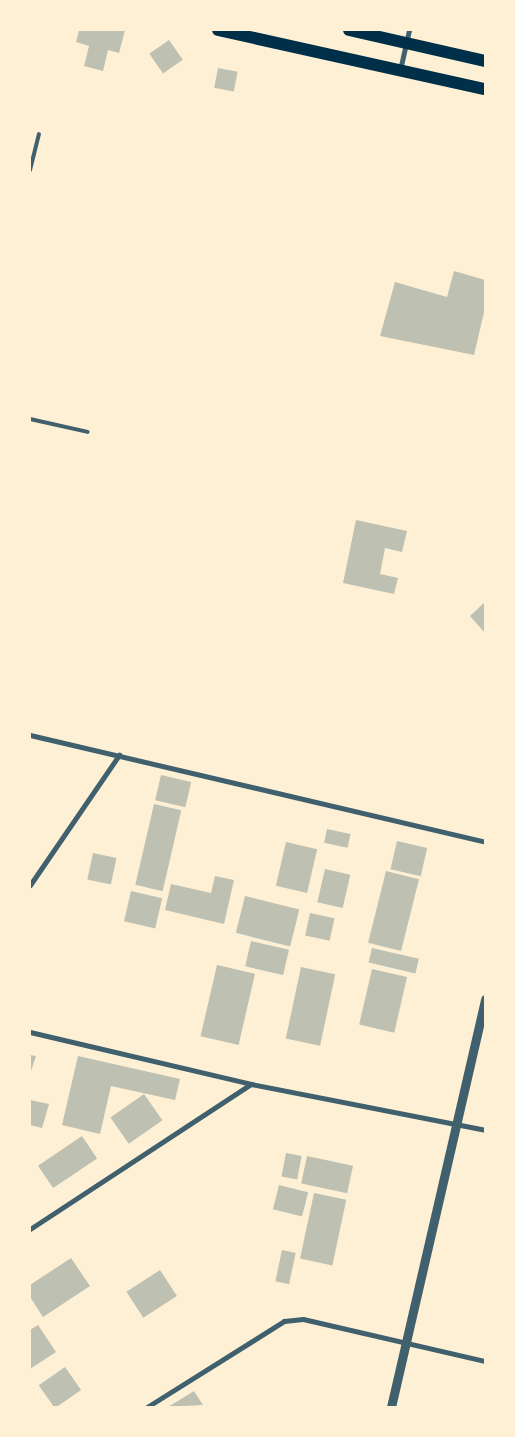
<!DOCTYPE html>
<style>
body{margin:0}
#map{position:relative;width:515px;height:1437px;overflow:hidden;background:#fdf0d5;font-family:"Work Sans",sans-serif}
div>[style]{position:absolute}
.building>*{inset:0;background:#bec0b2;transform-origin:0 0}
.service>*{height:4px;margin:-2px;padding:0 2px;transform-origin:2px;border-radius:2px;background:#3f606c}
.minor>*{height:5px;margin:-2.5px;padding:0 2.5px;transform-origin:2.5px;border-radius:2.5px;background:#3f606c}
.tertiary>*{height:9px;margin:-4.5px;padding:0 4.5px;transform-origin:4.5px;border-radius:4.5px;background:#3f606c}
.primary>*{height:12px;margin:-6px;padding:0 6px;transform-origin:6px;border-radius:6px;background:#003049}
span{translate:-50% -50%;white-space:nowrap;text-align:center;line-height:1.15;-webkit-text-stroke:4.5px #fdf0d5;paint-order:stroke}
.frame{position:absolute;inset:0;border:31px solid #fdf0d5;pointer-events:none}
</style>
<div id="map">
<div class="building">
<div style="clip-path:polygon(79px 30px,125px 30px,119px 53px,108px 50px,103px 71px,84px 66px,89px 46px,76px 42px)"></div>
<div style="left:169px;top:40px;width:24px;height:24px;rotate:55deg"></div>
<div style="left:218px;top:68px;width:20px;height:20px;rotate:11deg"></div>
<div style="clip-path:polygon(454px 271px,485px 280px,485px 308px,474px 355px,380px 336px,395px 282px,447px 297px)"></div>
<div style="clip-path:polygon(356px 520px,407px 531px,402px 552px,385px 548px,380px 574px,398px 578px,394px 594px,343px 583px)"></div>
<div style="clip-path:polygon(485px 602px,485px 633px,470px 616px)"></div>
<div style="left:161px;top:775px;width:31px;height:26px;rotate:13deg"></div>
<div style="left:154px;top:804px;width:28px;height:83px;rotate:13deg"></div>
<div style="left:327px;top:829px;width:24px;height:14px;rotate:12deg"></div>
<div style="left:397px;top:841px;width:31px;height:29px;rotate:13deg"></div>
<div style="left:286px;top:842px;width:32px;height:45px;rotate:13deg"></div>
<div style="left:93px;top:853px;width:24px;height:27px;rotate:12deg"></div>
<div style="left:325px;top:869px;width:26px;height:34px;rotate:13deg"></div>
<div style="left:386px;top:871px;width:34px;height:74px;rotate:14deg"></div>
<div style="clip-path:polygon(215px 876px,234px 880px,224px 924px,165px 910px,171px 884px,211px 893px)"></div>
<div style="left:131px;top:891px;width:32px;height:31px;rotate:13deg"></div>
<div style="left:245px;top:896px;width:56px;height:38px;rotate:14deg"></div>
<div style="left:310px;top:913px;width:25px;height:23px;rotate:12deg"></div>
<div style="left:251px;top:941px;width:39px;height:26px;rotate:13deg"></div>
<div style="left:372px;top:948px;width:48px;height:15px;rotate:13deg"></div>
<div style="left:217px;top:965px;width:39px;height:73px;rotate:13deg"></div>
<div style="left:301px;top:967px;width:35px;height:73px;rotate:12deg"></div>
<div style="left:372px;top:969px;width:36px;height:57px;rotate:13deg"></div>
<div style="clip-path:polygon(30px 1055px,36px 1056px,30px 1074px)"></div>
<div style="clip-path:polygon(78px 1056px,180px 1079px,175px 1100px,111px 1086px,100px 1134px,62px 1125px)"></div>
<div style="left:144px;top:1094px;width:32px;height:41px;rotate:55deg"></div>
<div style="clip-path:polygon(30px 1100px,49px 1104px,42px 1128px,30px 1125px)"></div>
<div style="left:82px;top:1136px;width:27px;height:53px;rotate:56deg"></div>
<div style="left:286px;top:1153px;width:16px;height:24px;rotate:11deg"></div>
<div style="left:307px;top:1156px;width:47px;height:28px;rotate:12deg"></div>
<div style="left:279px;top:1185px;width:30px;height:25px;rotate:14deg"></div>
<div style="left:314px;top:1193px;width:33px;height:67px;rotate:12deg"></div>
<div style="left:282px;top:1250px;width:14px;height:32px;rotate:12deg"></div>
<div style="clip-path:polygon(71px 1258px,90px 1286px,43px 1317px,30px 1297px,30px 1285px)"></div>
<div style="left:160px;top:1270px;width:31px;height:40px;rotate:57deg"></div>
<div style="clip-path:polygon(38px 1325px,56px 1352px,30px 1369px,30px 1330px)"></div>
<div style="left:65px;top:1367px;width:28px;height:32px;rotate:55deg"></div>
<div style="clip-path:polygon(194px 1391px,203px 1405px,168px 1407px)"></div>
</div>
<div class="service">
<div style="left:30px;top:170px;width:37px;rotate:-76deg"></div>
<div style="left:30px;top:419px;width:59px;rotate:12.6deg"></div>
</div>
<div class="minor">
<div style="left:400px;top:70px;width:41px;rotate:-77.3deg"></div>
<div style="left:30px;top:735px;width:467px;rotate:13.2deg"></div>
<div style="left:30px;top:885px;width:158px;rotate:-55.6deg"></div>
<div style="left:30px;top:1032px;width:227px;rotate:13.2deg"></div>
<div style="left:251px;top:1084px;width:238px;rotate:11.1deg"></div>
<div style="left:30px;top:1229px;width:264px;rotate:-33.3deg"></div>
<div style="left:147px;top:1407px;width:162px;rotate:-32.1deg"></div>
<div style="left:284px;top:1321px;width:19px;rotate:-6deg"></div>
<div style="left:303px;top:1319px;width:187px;rotate:13deg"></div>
</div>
<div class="tertiary">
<div style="left:391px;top:1407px;width:419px;rotate:-77deg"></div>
</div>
<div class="primary">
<div style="left:218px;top:30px;width:273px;rotate:12.5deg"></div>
<div style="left:349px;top:30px;width:139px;rotate:12.8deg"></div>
</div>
<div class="frame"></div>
</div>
